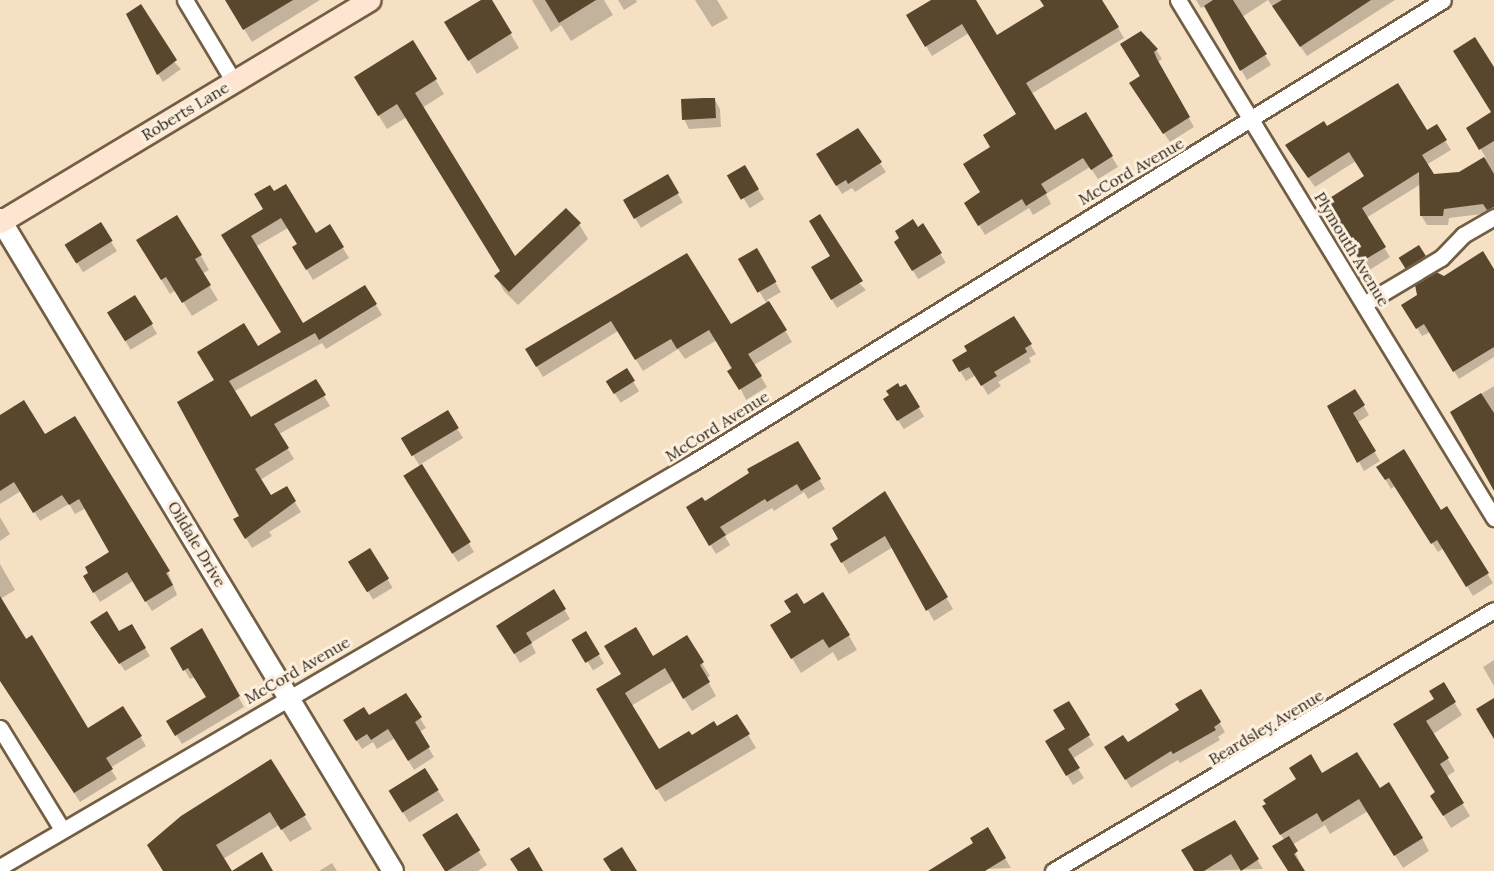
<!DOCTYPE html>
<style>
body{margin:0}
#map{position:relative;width:1494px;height:871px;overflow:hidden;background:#f6e0c3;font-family:Lora,serif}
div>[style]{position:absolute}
.shadow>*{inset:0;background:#0003;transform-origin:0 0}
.building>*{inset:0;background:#58462d;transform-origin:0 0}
.roads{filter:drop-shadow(2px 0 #715e44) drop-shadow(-2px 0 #715e44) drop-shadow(0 2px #715e44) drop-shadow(0 -2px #715e44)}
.minor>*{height:15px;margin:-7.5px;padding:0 7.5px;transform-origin:7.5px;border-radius:7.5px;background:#fff}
.tertiary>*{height:20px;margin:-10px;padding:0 10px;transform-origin:10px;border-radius:10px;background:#fff}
.secondary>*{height:21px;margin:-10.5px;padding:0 10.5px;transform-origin:10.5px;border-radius:10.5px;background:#fee5d1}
span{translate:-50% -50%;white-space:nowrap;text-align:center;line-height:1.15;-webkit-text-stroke:6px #fcefdd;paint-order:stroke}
.street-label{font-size:16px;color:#2e261b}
</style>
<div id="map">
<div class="shadow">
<div style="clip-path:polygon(226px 0,320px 0,252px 42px)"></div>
<div style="clip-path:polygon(484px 0,490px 0,519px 48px,477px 74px,455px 37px)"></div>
<div style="clip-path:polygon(532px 0,604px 0,613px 15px,571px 41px,561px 25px,551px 32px)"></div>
<div style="clip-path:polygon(618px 0,636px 0,637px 2px,624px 10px)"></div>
<div style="clip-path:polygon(695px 0,717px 0,728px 18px,712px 27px)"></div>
<div style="clip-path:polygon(933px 0,974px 0,997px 37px,1045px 7px,1041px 0,1101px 0,1124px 38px,1031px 94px,1054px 132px,1086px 114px,1118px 167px,1098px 179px,1090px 167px,1046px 194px,1051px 204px,1033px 215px,1029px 208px,985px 235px,966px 203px,982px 193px,992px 148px,1018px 115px,969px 33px,932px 56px,908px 16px)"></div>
<div style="clip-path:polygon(1196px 0,1395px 0,1307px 56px,1268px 0,1242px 17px,1271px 65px,1247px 80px,1205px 6px,1201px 8px)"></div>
<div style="clip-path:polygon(127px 14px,181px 69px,163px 82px,158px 74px)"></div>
<div style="clip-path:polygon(1149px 38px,1162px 59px,1158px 62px,1194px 127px,1170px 142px,1136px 93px,1145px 41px)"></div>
<div style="clip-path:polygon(413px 42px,444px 94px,422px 108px,515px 259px,579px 224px,588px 239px,518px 305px,504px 291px,496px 276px,501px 271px,407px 117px,387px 129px,364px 92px)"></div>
<div style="clip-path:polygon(1494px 70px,1494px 219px,1490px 213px,1449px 218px,1448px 225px,1427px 225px,1421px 215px,1421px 184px,1366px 218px,1390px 257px,1368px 271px,1330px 213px,1366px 176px,1356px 161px,1315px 187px,1293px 156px,1327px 128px,1426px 132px,1436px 126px,1451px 150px,1426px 165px,1433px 176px,1460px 173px,1486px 158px,1468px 128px,1492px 113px)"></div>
<div style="clip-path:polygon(715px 100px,720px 109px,721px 127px,689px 129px,684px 119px)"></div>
<div style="clip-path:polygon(857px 130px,886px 172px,855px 192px,852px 188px,842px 194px,818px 155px)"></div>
<div style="left:744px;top:167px;width:38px;height:17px;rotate:58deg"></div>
<div style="left:667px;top:176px;width:31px;height:49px;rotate:59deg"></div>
<div style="clip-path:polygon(265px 210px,315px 235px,329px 226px,349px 258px,313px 280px,294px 248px,299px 245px,288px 228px,255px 247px,302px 325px,365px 287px,382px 315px,326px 349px,322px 343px,233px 392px,250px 419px,315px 381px,330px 406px,279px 434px,294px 459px,260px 480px,271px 497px,286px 488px,301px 512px,269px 532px,272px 536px,252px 548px,235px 520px,241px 516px,216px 381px,282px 332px,229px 246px)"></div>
<div style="left:100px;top:224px;width:32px;height:40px;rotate:58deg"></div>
<div style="left:923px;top:225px;width:44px;height:32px;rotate:59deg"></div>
<div style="left:1419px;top:247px;width:22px;height:21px;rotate:60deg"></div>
<div style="clip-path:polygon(756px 250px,781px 292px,767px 300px,792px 342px,754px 365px,767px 387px,746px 400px,717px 340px,685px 359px,678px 349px,643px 371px,618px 331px,543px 377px,527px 350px,687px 255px,731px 326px,767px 304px,740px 260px)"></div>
<div style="clip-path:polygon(146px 255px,201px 256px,209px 270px,202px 274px,218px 300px,192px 316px,176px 290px,170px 294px)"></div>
<div style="clip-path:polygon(832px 256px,866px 290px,837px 308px,813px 268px)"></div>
<div style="clip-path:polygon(1494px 274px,1494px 357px,1459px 379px,1430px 332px,1422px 336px,1403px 305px,1444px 278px)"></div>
<div style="left:135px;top:297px;width:43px;height:31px;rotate:59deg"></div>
<div style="clip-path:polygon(1014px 318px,1036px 354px,1029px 358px,1031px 362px,998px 382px,1001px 386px,988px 395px,976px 375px,966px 381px,954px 361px)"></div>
<div style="left:626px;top:370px;width:25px;height:22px;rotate:58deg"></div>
<div style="left:905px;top:386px;width:36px;height:24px;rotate:58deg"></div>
<div style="clip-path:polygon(1494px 386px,1494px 489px,1452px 412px)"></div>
<div style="clip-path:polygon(1355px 391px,1369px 415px,1357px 423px,1380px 461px,1364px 471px,1329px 406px)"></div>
<div style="clip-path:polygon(447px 412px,463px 438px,421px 464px,474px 552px,458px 562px,405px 476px,421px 468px,410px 450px)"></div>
<div style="clip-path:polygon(0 418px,44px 436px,74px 418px,168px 572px,177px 595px,152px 611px,133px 581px,100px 602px,85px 577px,111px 552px,86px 508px,75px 514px,69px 504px,40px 521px,21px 491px,0 504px)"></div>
<div style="clip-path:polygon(797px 443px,825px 489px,808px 499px,804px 492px,774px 511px,772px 508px,725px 536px,730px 545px,716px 554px,688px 508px,704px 503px)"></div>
<div style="clip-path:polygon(1378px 467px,1440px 512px,1447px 508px,1493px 583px,1473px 596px,1444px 548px,1438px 552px,1395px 486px,1391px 489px)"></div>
<div style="clip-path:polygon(885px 493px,953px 609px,934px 621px,893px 547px,849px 574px,832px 545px)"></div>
<div style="clip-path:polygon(0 517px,10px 534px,0 541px)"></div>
<div style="left:370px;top:550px;width:44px;height:23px;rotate:59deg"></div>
<div style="clip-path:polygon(0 564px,15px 590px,0 599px,87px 730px,123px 708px,146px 746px,110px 768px,117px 779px,80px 802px,0 680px)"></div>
<div style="clip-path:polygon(553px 591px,570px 619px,531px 643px,536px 653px,520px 663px,498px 626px)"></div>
<div style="clip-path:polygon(803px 606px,849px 636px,857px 650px,838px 661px,833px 652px,801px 673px,772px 625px)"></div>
<div style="clip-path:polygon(131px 626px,150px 656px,125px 671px,97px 630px,119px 633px)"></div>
<div style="clip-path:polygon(202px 630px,244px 707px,182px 744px,168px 722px,208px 698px,195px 677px,190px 679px,172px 649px)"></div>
<div style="left:585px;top:633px;width:36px;height:13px;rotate:58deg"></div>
<div style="clip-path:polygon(686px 637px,710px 676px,706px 678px,716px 696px,692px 711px,673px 681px,631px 706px,659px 751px,717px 728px,737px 716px,756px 748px,665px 802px,598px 690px)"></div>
<div style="clip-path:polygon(1494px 660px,1494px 686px,1483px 667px)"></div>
<div style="clip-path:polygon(1443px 684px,1462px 715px,1433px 734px,1455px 771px,1446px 777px,1470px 816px,1451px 828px,1432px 796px,1437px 793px,1402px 737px,1436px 700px)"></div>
<div style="clip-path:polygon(1200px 691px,1225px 732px,1218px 737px,1220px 740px,1180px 763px,1178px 760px,1131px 788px,1106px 747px,1127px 744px,1181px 710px)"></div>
<div style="clip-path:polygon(406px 695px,426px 728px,419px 732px,434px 757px,414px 770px,395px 738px,377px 749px,373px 742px,362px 749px,345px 721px,369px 717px)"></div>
<div style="clip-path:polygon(1068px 703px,1094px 745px,1072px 759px,1084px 778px,1073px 785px,1047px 742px,1067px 730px)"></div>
<div style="clip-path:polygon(271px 761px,312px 829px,290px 842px,279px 825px,223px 859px,230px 871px,164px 871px)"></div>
<div style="left:425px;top:770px;width:36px;height:41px;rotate:58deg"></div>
<div style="clip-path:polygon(1322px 775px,1422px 838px,1429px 851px,1403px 868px,1368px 811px,1330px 834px,1325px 825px,1292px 845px,1304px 871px,1289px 871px,1284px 840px,1264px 807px)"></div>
<div style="clip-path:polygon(456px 815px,487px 865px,478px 871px,446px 871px,424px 835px)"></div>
<div style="clip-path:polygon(1235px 822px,1263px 869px,1195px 871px)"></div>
<div style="clip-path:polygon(987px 829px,1011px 868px,936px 871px,975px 844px)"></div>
<div style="clip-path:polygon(332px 863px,337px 871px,319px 871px)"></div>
</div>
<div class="building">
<div style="clip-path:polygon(225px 0,293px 0,243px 30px)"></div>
<div style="clip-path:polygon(481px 0,492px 0,512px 33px,468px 61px,444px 22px)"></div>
<div style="clip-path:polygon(545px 0,596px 0,559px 23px)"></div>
<div style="clip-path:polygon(931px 0,976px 0,997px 35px,1044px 6px,1040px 0,1102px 0,1119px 27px,1026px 83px,1055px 130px,1086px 112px,1113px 156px,1091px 170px,1083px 158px,1041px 184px,1047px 193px,1026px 206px,1022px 199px,978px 226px,964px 203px,980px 192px,963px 164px,990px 147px,983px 135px,1016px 114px,962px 24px,925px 47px,906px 15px)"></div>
<div style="clip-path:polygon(1213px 0,1233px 0,1267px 54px,1240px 71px,1204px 6px)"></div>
<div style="clip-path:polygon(1282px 0,1371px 0,1300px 47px,1272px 6px)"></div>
<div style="clip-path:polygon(141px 4px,177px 60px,157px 75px,126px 14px)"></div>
<div style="clip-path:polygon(1141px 31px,1158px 49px,1154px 52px,1157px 59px,1190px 117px,1163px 134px,1129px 83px,1140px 76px,1120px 44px)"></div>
<div style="clip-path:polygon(1475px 37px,1494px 67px,1494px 141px,1479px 150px,1466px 128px,1491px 112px,1453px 51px)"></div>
<div style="clip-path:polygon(413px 40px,437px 79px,415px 93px,515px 256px,566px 208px,581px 223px,509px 292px,494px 276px,500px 271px,397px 104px,378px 116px,354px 77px)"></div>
<div style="clip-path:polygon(1398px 83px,1427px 130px,1437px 124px,1447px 140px,1422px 155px,1434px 174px,1459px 172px,1484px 157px,1494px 174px,1494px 207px,1487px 210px,1483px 204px,1444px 209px,1443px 216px,1420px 216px,1419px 172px,1362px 208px,1386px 247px,1361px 262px,1322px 203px,1364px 176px,1349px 152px,1308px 178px,1285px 145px,1324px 121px,1327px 126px)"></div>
<div style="clip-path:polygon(704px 98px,715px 98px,716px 118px,682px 120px,681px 99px)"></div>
<div style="clip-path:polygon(858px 128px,882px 162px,848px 184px,846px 180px,836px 186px,816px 154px)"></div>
<div style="left:745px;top:165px;width:28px;height:21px;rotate:60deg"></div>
<div style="left:668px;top:174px;width:22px;height:52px;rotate:60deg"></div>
<div style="clip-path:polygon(286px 184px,316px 233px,330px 224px,344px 247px,306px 270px,292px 247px,297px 244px,281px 218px,251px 236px,303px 323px,365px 285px,377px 304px,319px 340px,315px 333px,229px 381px,251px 417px,316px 379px,326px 395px,274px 424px,289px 448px,255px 469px,271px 495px,287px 486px,296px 501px,245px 539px,233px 519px,239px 516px,177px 402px,214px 380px,197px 352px,244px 323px,258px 346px,281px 332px,221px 235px,263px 209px,254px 194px,270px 185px,274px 191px)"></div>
<div style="clip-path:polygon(820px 214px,863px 281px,831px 300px,811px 267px,830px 256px,809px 221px)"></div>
<div style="clip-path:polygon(177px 215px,202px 255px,195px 259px,211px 285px,182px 303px,166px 277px,161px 280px,136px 240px)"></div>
<div style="clip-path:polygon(913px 219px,918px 227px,923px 223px,942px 253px,912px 271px,894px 242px,899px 238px,895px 231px)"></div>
<div style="left:101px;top:222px;width:22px;height:43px;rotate:58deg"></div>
<div style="left:1419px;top:245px;width:13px;height:24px;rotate:58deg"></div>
<div style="left:757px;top:248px;width:39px;height:22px;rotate:60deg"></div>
<div style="clip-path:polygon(1483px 251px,1494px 269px,1494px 347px,1453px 372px,1424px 324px,1416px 329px,1401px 305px,1417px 295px,1415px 285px,1436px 272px,1444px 276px)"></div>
<div style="clip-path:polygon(687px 253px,731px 324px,769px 301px,787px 330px,748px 354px,762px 376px,739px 390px,727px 371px,732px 368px,709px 330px,677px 349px,671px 339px,635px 360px,611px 321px,536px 367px,525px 349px)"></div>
<div style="left:135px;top:295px;width:34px;height:33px;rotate:58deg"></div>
<div style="clip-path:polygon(1014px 316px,1032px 344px,1025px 348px,1027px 352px,994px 372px,997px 376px,981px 386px,969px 367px,959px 372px,952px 360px,967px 351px,964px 346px)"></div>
<div style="left:627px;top:368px;width:15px;height:25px;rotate:58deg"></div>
<div style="clip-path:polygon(898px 383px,900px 387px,906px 384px,920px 407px,897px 421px,883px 399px,889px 395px,886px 391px)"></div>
<div style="clip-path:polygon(1355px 389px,1365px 405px,1353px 413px,1376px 451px,1357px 463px,1327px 406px)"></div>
<div style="clip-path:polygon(1481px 393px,1494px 413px,1494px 491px,1450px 412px)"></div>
<div style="clip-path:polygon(24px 400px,45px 434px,75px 416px,170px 571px,166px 573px,173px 585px,145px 602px,127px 572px,93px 593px,83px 576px,88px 573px,85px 567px,109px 552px,79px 499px,69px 505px,62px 495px,33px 513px,14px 482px,0 491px,0 415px)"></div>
<div style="left:448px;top:410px;width:21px;height:55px;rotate:59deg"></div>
<div style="clip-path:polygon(798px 441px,821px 479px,801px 491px,797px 484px,767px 502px,765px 499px,720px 527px,726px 535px,709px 546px,686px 507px,702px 497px,705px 501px,749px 473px,747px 469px)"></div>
<div style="clip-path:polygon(1404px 449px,1441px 510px,1447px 506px,1489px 573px,1466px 587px,1437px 540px,1431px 544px,1389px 478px,1385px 480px,1376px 467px)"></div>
<div style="left:422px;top:464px;width:92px;height:22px;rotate:58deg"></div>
<div style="clip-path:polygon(885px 491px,948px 597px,926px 611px,885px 536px,841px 563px,830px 544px,838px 539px,832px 528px)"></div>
<div style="left:370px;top:548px;width:36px;height:26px;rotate:58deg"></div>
<div style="clip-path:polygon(554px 589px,566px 609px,526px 633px,532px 643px,514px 654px,496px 626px)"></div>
<div style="clip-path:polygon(823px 592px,850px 635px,829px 648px,823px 639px,791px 659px,770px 625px,791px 612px,784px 601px,797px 593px,804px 604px)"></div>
<div style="clip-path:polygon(0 596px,26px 639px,32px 635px,88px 728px,123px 706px,142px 736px,106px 758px,113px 769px,74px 793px,0 681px)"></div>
<div style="clip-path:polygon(107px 611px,119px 631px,132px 624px,146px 648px,119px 664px,90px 622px)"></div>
<div style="clip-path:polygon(636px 627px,653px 656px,687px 635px,704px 662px,700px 665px,710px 682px,683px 699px,665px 668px,625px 693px,659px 749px,689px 731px,692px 735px,714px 721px,717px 726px,737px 714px,750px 734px,656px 790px,596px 689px,621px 674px,604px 646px)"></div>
<div style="clip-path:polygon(202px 628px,240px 696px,175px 736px,166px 721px,206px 697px,188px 668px,183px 671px,170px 648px)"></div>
<div style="left:586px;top:631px;width:27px;height:17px;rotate:59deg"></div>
<div style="clip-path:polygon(1444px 682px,1456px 702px,1426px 721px,1449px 758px,1440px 764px,1464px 803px,1443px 816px,1430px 796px,1435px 792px,1393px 724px,1434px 699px,1429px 691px)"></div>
<div style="clip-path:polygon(1201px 689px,1221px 722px,1214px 727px,1216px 730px,1173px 754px,1171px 751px,1125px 780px,1104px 747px,1123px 735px,1128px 742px,1179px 710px,1175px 704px)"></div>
<div style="clip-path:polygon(406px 693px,422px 717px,415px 722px,430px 747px,408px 761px,388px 729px,371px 740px,367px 734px,356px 741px,343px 720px,364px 707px,369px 715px)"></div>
<div style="clip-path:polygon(1494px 698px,1494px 739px,1476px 709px)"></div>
<div style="clip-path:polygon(1069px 701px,1090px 735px,1068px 749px,1080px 768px,1066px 776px,1045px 741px,1065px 729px,1053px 710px)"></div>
<div style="clip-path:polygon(1357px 752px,1380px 788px,1389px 782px,1423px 838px,1394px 856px,1359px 799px,1322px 822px,1317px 813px,1280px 835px,1262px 806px,1266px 804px,1263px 800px,1296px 779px,1289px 768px,1311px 754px,1322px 773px)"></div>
<div style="clip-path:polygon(271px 759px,306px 815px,281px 830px,270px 812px,216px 845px,232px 871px,262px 852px,273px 871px,163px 871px,147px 845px,181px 816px)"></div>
<div style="left:425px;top:768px;width:26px;height:43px;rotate:58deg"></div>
<div style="left:457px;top:813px;width:44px;height:41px;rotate:58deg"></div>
<div style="clip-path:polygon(1235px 820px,1259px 859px,1241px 871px,1231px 854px,1204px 871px,1194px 871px,1181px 850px)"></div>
<div style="clip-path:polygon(988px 827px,1006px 858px,985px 871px,928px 871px,973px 843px,970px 838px)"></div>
<div style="clip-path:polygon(1289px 836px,1298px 851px,1294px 854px,1305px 871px,1288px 871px,1272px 846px)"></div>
<div style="clip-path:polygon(529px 847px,543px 871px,518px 871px,510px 859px)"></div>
<div style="clip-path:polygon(622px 847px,637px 871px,611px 871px,603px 859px)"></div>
</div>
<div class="roads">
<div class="minor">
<div style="left:185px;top:0;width:96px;rotate:59.1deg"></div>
<div style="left:1178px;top:0;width:607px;rotate:58.62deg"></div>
<div style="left:1364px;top:304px;width:90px;rotate:-30.9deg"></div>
<div style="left:1441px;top:258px;width:32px;rotate:-46deg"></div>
<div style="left:1463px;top:235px;width:36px;rotate:-30deg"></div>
<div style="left:0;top:728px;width:119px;rotate:58.5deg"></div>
<div style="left:0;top:867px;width:801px;rotate:-30.28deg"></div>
<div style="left:692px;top:463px;width:882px;rotate:-31.65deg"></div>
<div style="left:1053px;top:871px;width:512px;rotate:-30.62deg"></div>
</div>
<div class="tertiary">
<div style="left:0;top:219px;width:761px;rotate:58.92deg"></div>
</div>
<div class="secondary">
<div style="left:0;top:222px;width:431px;rotate:-31deg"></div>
</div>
</div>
<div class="street-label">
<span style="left:185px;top:111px;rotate:-31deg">Roberts Lane</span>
<span style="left:1131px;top:171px;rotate:-30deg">McCord Avenue</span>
<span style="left:1352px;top:249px;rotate:59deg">Plymouth Avenue</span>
<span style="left:717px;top:426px;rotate:-32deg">McCord Avenue</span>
<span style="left:197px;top:544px;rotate:59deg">Oildale Drive</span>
<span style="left:297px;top:670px;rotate:-30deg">McCord Avenue</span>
<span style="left:1266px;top:727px;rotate:-31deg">Beardsley Avenue</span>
</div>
</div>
